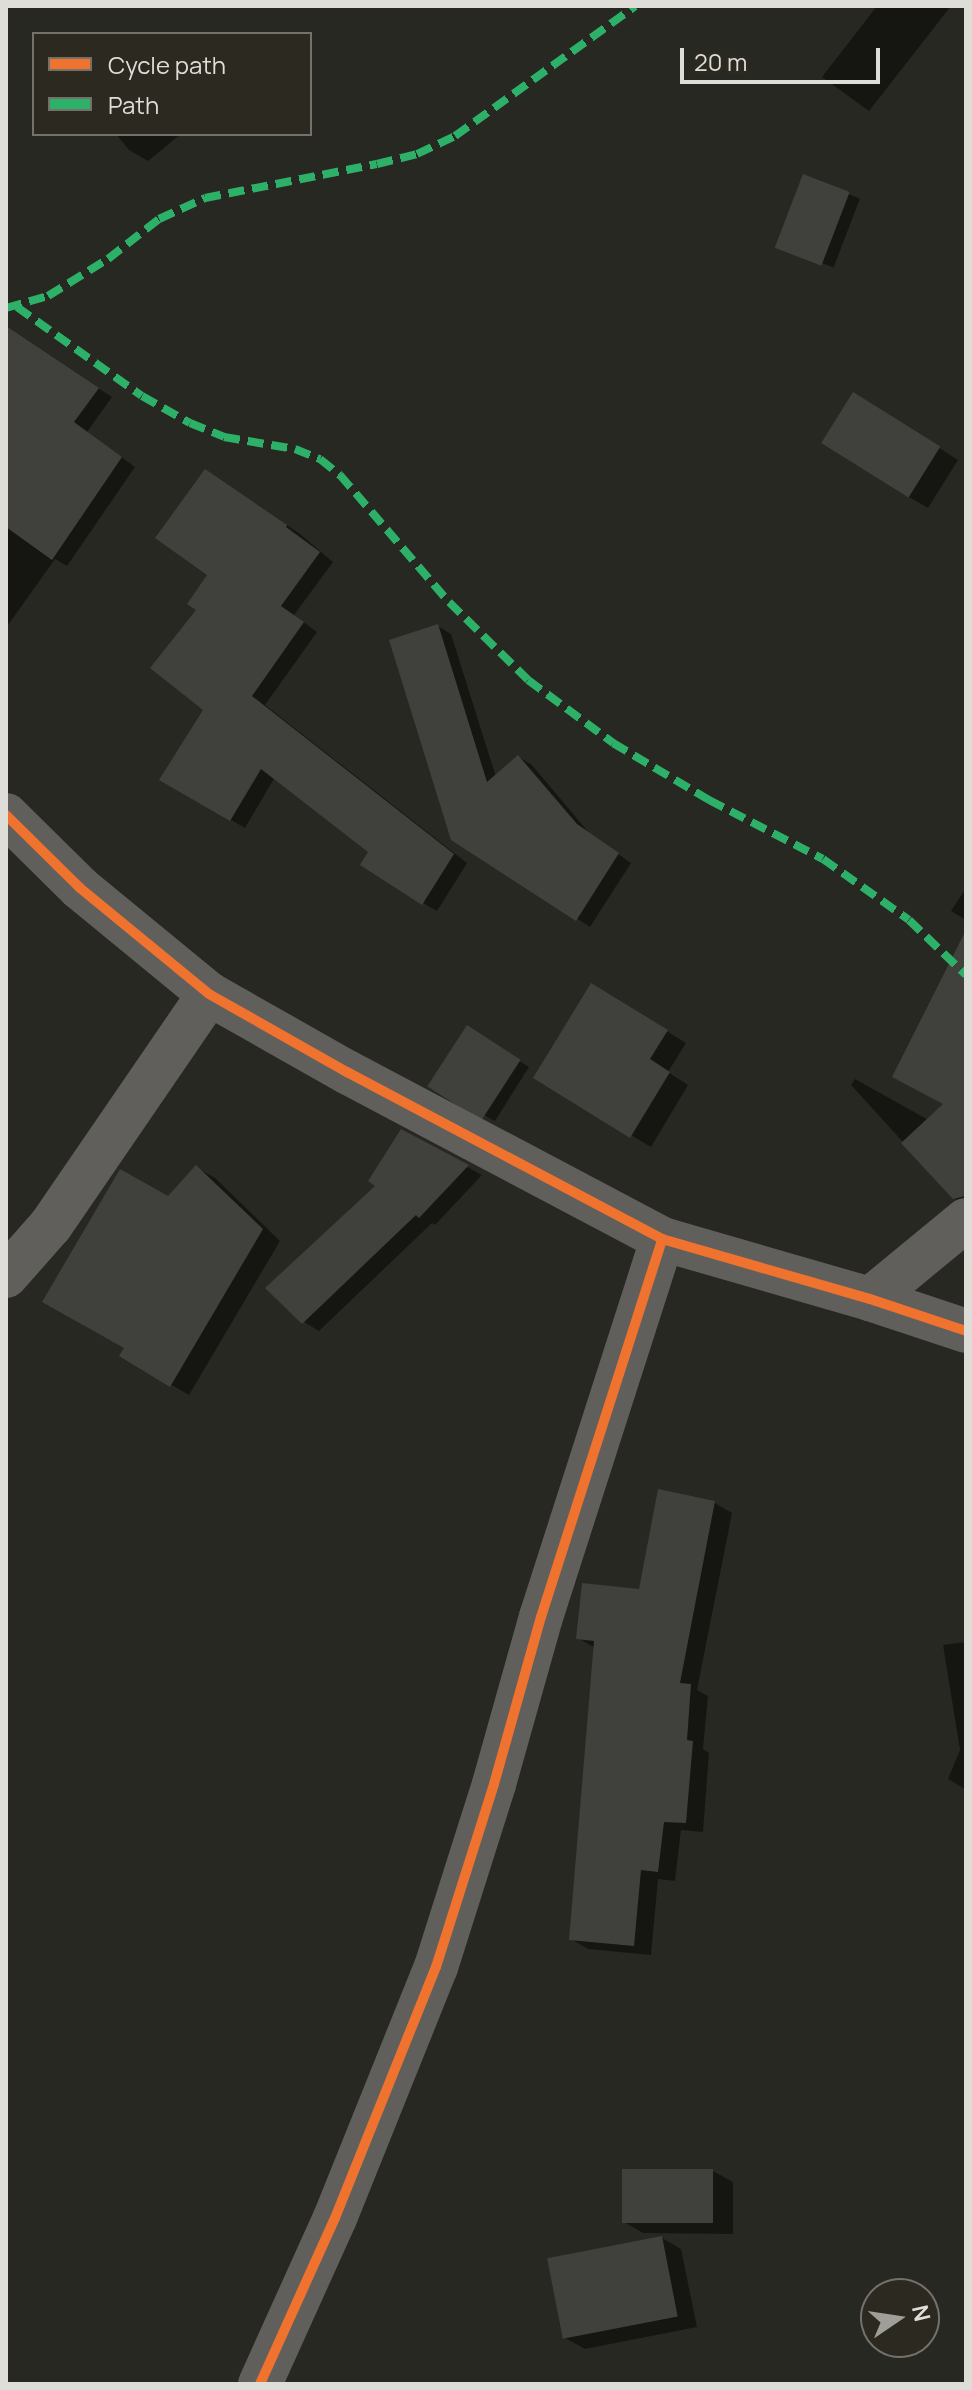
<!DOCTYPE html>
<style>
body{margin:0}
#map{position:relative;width:972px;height:2390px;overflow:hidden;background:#282823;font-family:Manrope,sans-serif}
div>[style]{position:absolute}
.shadow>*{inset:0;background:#0007;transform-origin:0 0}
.building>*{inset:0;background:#40403c;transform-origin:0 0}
.minor>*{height:44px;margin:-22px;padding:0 22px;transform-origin:22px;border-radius:22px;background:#605f5b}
.quiet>*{height:8px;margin-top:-4px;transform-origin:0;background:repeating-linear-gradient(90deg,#2db169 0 16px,transparent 0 24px)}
.cycleway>*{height:10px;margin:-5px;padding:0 5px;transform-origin:5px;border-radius:5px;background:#ef722f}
span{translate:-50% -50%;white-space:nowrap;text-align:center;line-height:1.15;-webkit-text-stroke:6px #2b2920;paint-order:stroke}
.frame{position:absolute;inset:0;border:8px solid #dfddd8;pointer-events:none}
.legend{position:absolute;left:32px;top:32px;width:280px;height:104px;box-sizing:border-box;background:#2b2920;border:2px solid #73716a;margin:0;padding:10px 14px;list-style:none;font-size:24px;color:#dfddd8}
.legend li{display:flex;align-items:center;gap:16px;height:40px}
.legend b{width:40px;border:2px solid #73716a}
.north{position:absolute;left:860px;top:2278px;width:80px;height:80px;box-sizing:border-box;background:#2b2920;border:2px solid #73716a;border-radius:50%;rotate:77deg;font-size:22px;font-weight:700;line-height:32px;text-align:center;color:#dfddd8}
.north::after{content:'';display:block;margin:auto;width:28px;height:36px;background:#9f9e99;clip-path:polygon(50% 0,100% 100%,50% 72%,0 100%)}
.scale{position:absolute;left:680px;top:48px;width:200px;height:36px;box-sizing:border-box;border:4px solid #dfddd8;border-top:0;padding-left:10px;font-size:24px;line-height:28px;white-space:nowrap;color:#dfddd8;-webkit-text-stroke:6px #2b2920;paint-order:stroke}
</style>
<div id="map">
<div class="shadow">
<div style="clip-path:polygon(877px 6px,951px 6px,869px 111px,822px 77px)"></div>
<div style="clip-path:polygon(116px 134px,181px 134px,148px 161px,129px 150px)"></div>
<div style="left:804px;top:177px;width:60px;height:74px;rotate:21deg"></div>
<div style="clip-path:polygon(6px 329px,112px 397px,87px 432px,135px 467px,67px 566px,55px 559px,6px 628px)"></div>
<div style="clip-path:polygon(874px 406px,958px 460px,928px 508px,909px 497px)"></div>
<div style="clip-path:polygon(220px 480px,300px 534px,333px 562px,294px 615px,317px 632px,265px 705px,467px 863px,437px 911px,423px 903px,371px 852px,275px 777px,245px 828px,162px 779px,205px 709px,199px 610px,209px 575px)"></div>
<div style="clip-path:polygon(438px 626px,451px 634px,496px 777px,519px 757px,532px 765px,590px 834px,631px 863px,590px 927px,453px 839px)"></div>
<div style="clip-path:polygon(966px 888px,966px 920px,951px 911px)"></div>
<div style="clip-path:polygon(611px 997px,686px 1043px,668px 1072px,688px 1085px,651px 1147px,536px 1078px)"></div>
<div style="clip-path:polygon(478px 1034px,529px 1067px,495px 1121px,431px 1086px)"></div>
<div style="clip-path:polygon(855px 1079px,966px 1141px,966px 1204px,954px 1198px,851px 1085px)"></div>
<div style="clip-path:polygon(402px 1132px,482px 1175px,435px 1225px,432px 1223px,319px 1331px,304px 1322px,378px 1186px)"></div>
<div style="clip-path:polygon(197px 1168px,215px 1178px,280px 1241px,189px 1395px,122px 1356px,168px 1198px)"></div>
<div style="clip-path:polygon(660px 1492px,715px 1503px,732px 1513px,697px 1690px,708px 1696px,703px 1749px,709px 1753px,703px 1832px,681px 1830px,675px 1881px,658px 1879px,651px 1955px,588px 1949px,571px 1939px,595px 1648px,578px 1638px,640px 1591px)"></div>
<div style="clip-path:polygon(966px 1642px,966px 1788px,963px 1788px,948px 1779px,960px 1750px,943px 1645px)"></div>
<div style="clip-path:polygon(713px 2171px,733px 2182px,733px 2234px,643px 2233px,624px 2222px)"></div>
<div style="clip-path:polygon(662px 2238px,681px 2249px,697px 2327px,585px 2349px,565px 2338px)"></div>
</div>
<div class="building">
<div style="left:803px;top:174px;width:50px;height:79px;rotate:21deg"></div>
<div style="clip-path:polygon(6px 326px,99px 388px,74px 422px,122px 457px,52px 560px,6px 527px)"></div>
<div style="left:853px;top:392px;width:103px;height:60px;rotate:32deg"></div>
<div style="clip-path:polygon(205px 469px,287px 525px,286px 527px,320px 552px,281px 606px,304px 622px,252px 696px,454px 854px,422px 905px,360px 865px,368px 852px,261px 769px,230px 821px,159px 780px,203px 710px,150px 668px,196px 610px,187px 604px,207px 575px,155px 538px)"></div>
<div style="clip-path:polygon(438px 624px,487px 782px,518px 755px,577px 824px,619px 853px,576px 921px,451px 840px,389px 640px)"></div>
<div style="clip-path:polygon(966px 930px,966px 1196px,953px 1199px,901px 1143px,943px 1104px,892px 1077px)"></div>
<div style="clip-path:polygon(591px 983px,668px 1030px,650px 1059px,670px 1072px,630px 1138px,533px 1078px)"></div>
<div style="left:467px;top:1025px;width:64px;height:73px;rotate:33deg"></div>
<div style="clip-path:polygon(401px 1129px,469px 1165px,419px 1218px,416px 1215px,302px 1324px,265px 1288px,375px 1186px,368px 1181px)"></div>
<div style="clip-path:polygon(196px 1165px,263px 1229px,170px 1387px,119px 1356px,124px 1348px,42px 1302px,120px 1169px,168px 1196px)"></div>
<div style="clip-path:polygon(658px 1489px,715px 1501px,680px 1683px,691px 1684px,687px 1740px,693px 1741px,686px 1823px,664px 1822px,658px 1872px,641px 1870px,634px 1946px,569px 1940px,594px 1641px,576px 1639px,582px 1583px,639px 1589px)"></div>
<div style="left:622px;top:2169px;width:91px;height:54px"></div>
<div style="left:662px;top:2236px;width:82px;height:117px;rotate:79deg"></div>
</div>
<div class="minor">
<div style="left:6px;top:815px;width:104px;rotate:44.6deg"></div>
<div style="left:80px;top:888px;width:167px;rotate:39.4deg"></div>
<div style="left:209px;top:994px;width:159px;rotate:29.5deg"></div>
<div style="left:347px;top:1072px;width:357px;rotate:27.9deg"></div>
<div style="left:662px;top:1239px;width:216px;rotate:16.1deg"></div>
<div style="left:870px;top:1299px;width:101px;rotate:18.4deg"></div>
<div style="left:6px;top:1276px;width:68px;rotate:-48.6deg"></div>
<div style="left:51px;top:1225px;width:280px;rotate:-55.6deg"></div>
<div style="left:870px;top:1299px;width:124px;rotate:-39.5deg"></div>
<div style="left:260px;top:2384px;width:182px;rotate:-65.7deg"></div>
<div style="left:335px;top:2218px;width:271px;rotate:-68.1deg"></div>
<div style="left:436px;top:1967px;width:192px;rotate:-72.4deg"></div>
<div style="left:494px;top:1784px;width:173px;rotate:-74.3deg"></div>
<div style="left:541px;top:1617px;width:397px;rotate:-72.2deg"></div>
</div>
<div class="quiet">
<div style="left:17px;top:307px;width:153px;rotate:35.5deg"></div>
<div style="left:142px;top:396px;width:55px;rotate:29.4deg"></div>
<div style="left:190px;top:423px;width:37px;rotate:22deg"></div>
<div style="left:224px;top:437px;width:72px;rotate:9.6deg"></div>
<div style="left:295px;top:449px;width:27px;rotate:22deg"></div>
<div style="left:320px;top:459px;width:26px;rotate:39deg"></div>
<div style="left:340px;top:475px;width:167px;rotate:49.4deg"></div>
<div style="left:449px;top:602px;width:111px;rotate:44.6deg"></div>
<div style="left:528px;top:680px;width:106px;rotate:36.5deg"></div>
<div style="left:613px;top:743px;width:112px;rotate:30.7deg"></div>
<div style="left:709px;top:800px;width:128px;rotate:27.4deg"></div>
<div style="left:823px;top:859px;width:105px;rotate:35.3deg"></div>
<div style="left:909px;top:920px;width:79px;rotate:44deg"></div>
<div style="left:6px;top:308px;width:44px;rotate:-15.9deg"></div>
<div style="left:48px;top:296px;width:70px;rotate:-31.7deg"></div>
<div style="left:108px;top:259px;width:65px;rotate:-38.1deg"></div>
<div style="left:159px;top:219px;width:51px;rotate:-24.5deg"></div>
<div style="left:205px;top:198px;width:175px;rotate:-11.2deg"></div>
<div style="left:377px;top:164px;width:41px;rotate:-14deg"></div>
<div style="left:417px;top:154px;width:42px;rotate:-25.3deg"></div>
<div style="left:455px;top:136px;width:222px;rotate:-35.8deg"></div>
</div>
<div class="cycleway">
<div style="left:6px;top:815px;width:104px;rotate:44.6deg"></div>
<div style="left:80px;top:888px;width:167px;rotate:39.4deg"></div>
<div style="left:209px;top:994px;width:159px;rotate:29.5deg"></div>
<div style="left:347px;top:1072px;width:357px;rotate:27.9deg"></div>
<div style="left:662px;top:1239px;width:216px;rotate:16.1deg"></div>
<div style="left:870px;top:1299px;width:101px;rotate:18.4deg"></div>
<div style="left:260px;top:2384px;width:182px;rotate:-65.7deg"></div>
<div style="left:335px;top:2218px;width:271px;rotate:-68.1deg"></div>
<div style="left:436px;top:1967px;width:192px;rotate:-72.4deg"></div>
<div style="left:494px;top:1784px;width:173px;rotate:-74.3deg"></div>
<div style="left:541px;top:1617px;width:397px;rotate:-72.2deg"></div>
</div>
<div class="frame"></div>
<ul class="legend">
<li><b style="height:10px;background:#ef722f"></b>Cycle path</li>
<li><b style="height:10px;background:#2db169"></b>Path</li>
</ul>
<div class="north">N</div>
<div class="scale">20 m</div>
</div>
